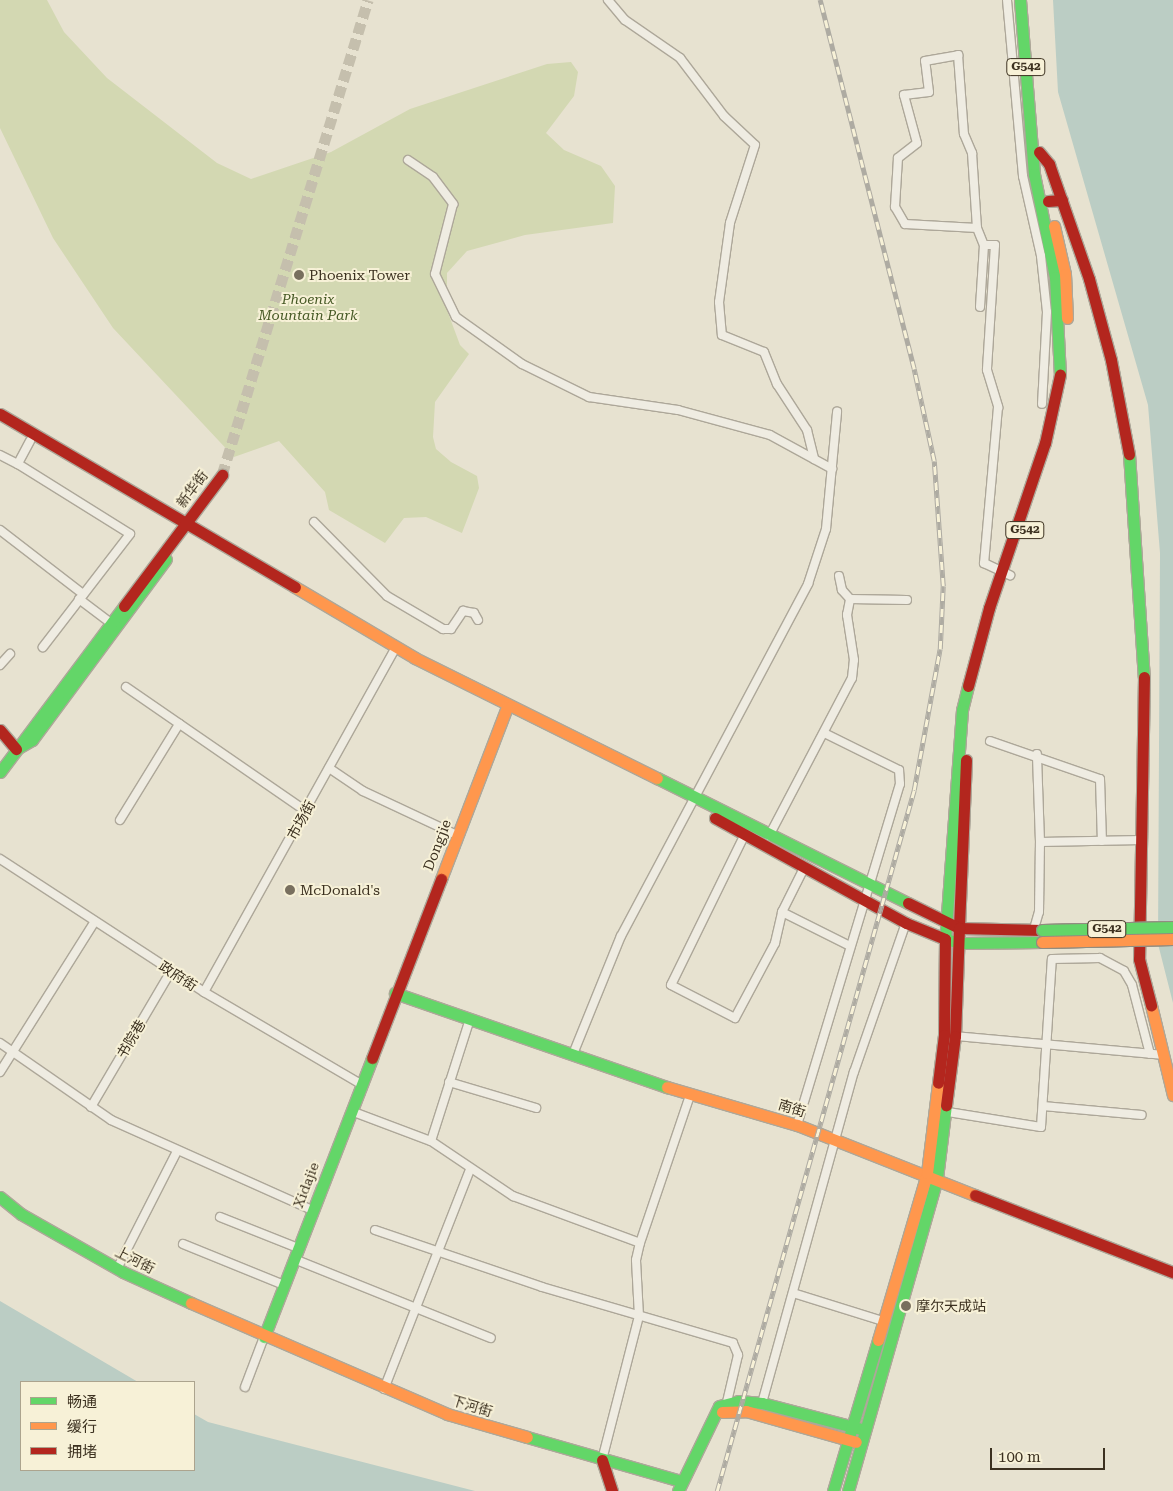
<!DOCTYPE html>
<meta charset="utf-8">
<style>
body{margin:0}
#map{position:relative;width:1173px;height:1491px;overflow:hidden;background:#e7e2d0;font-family:"Roboto Serif","Noto Sans SC",serif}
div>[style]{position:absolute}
.green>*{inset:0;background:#d3d8b2}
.water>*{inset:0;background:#bbcdc4}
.secondary-tunnel>*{height:11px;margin-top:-5.5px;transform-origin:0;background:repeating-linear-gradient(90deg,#c5bfad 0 11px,transparent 0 16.5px)}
.roads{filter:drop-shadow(1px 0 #ada799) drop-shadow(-1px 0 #ada799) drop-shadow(0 1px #ada799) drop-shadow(0 -1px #ada799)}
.street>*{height:8px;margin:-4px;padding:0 4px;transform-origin:4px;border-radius:4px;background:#efece2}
.fast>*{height:11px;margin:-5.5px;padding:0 5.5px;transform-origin:5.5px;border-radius:5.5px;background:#63d668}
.slow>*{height:11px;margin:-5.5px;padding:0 5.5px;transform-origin:5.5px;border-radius:5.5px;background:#ff974d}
.jam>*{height:11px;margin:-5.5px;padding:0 5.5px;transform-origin:5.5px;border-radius:5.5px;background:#b3261e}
.rail>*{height:4.5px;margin-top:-2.25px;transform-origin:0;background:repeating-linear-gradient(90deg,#f7f1d7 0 8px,#aeaba2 0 16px);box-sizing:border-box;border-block:1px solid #aeaba2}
.bridges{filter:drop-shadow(1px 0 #928c80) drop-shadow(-1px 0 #928c80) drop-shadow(0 1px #928c80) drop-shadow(0 -1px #928c80)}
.fast-bridge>*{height:11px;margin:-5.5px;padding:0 5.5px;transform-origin:5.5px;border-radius:5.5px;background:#63d668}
.slow-bridge>*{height:11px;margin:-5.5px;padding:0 5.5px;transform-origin:5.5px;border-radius:5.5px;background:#ff974d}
.dots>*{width:14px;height:14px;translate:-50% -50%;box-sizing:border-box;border:2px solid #f7f1d7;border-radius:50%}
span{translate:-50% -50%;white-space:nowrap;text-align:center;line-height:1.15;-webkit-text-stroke:4px #f7f1d7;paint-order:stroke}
.shield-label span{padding:1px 4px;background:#f7f1d7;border:1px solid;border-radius:4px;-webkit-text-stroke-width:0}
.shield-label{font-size:12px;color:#3c3120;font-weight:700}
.poi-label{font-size:14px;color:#3c3120}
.left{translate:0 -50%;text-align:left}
.park-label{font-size:14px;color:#475a26;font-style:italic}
.street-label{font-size:14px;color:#3c3120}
.legend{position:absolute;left:20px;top:1381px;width:175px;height:90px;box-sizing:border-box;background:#f7f1d7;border:1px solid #aca48e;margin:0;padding:6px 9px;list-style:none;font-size:15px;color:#3c3120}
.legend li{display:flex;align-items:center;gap:10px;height:25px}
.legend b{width:25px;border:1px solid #aca48e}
.scale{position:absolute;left:990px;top:1448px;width:115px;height:22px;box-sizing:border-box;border:2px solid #3c3120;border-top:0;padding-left:6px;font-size:15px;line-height:18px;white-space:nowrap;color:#3c3120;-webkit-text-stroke:4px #f7f1d7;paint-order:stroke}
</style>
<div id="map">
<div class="green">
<div style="clip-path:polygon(0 0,47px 0,64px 32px,107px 78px,217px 163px,251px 179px,331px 152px,410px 109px,547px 64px,571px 62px,578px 72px,574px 96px,546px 133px,564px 150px,601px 166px,615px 186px,613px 223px,525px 235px,467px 251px,447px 273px,447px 310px,460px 345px,469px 354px,435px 402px,433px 437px,436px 449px,451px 462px,477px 476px,479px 488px,462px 533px,426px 517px,404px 518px,385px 543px,329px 510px,325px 492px,279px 441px,234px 457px,113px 328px,53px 238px,0 128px)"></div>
</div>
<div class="water">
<div style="clip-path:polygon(1053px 0,1173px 0,1173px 1003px,1158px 944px,1160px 553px,1148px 405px,1058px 92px)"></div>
<div style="clip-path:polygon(0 1301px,138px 1382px,21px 1382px,21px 1470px,194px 1470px,194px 1414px,208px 1422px,475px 1491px,0 1491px)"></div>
</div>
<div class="secondary-tunnel">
<div style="left:222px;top:475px;width:497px;rotate:-72.9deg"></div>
</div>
<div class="roads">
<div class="street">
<div style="left:608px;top:0;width:26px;rotate:50deg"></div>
<div style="left:625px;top:20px;width:67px;rotate:34.6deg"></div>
<div style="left:680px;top:58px;width:73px;rotate:52.8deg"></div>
<div style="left:724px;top:116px;width:42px;rotate:43.1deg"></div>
<div style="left:755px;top:145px;width:82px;rotate:107.8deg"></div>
<div style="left:730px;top:223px;width:80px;rotate:97.9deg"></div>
<div style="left:719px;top:302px;width:33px;rotate:85deg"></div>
<div style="left:722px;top:335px;width:45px;rotate:22deg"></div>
<div style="left:764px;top:352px;width:35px;rotate:68deg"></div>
<div style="left:777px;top:384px;width:55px;rotate:56.9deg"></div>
<div style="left:807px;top:430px;width:30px;rotate:76deg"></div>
<div style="left:1007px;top:0;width:177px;rotate:84.8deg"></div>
<div style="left:1023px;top:176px;width:82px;rotate:77.3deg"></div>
<div style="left:1041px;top:256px;width:56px;rotate:83.9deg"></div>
<div style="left:1047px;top:312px;width:92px;rotate:93.1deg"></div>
<div style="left:408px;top:160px;width:30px;rotate:34deg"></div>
<div style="left:433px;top:177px;width:34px;rotate:53deg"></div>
<div style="left:453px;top:204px;width:72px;rotate:104.4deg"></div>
<div style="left:435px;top:274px;width:48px;rotate:64deg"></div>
<div style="left:456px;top:317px;width:81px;rotate:35.5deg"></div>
<div style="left:522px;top:364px;width:75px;rotate:26.2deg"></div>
<div style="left:589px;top:397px;width:90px;rotate:8.3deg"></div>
<div style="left:678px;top:410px;width:95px;rotate:15.2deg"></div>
<div style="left:770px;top:435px;width:71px;rotate:28.7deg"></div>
<div style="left:977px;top:228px;width:72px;rotate:-176.8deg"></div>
<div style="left:905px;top:224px;width:20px;rotate:-120deg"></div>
<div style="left:895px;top:207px;width:49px;rotate:-86.5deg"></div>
<div style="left:898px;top:158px;width:24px;rotate:-38deg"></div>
<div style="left:917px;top:143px;width:50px;rotate:-105.2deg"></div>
<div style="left:904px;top:95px;width:25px;rotate:-7deg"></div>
<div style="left:929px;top:92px;width:31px;rotate:-97deg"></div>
<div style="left:925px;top:61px;width:34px;rotate:-10deg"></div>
<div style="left:958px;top:55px;width:79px;rotate:85.7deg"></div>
<div style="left:964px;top:134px;width:21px;rotate:67deg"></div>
<div style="left:972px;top:153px;width:75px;rotate:86.2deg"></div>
<div style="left:977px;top:228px;width:18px;rotate:68deg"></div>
<div style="left:984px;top:245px;width:62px;rotate:93.7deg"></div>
<div style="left:984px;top:245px;width:11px"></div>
<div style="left:995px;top:245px;width:125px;rotate:93.7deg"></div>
<div style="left:987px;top:370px;width:39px;rotate:73deg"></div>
<div style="left:998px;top:407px;width:157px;rotate:95.1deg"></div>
<div style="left:984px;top:563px;width:29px;rotate:25deg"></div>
<div style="left:30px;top:441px;width:26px;rotate:118deg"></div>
<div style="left:18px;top:464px;width:132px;rotate:32deg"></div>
<div style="left:130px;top:534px;width:143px;rotate:127.6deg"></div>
<div style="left:0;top:455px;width:20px;rotate:27deg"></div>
<div style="left:314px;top:522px;width:104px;rotate:45.4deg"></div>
<div style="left:387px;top:596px;width:65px;rotate:30.5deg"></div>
<div style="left:443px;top:629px;width:8px"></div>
<div style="left:451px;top:629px;width:22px;rotate:-56deg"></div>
<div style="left:463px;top:611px;width:11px;rotate:10deg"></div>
<div style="left:474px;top:613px;width:8px;rotate:60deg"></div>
<div style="left:0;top:530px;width:105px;rotate:37.6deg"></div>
<div style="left:839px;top:576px;width:14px;rotate:78deg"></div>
<div style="left:842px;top:590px;width:12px;rotate:48deg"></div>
<div style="left:850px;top:599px;width:57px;rotate:1deg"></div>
<div style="left:79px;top:599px;width:39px;rotate:37deg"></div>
<div style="left:0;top:665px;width:15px;rotate:-48deg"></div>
<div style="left:126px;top:687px;width:219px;rotate:34.6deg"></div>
<div style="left:990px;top:741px;width:116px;rotate:19.1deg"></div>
<div style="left:1100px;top:779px;width:62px;rotate:88.2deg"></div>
<div style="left:329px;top:768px;width:41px;rotate:34.1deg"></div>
<div style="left:363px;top:791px;width:104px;rotate:25.1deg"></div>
<div style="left:120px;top:820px;width:113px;rotate:-58.4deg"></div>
<div style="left:745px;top:834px;width:168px;rotate:116.1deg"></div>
<div style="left:671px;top:985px;width:72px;rotate:27.3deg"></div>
<div style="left:735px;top:1018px;width:85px;rotate:-61.9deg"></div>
<div style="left:775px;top:943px;width:32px;rotate:-77deg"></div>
<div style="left:782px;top:912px;width:51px;rotate:-63.4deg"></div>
<div style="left:769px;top:836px;width:178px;rotate:-62.3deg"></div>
<div style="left:852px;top:678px;width:18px;rotate:-84deg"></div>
<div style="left:854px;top:660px;width:46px;rotate:-98.8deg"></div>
<div style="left:847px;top:615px;width:16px;rotate:-79deg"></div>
<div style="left:1040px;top:842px;width:102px;rotate:-1.1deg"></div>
<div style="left:0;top:859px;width:244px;rotate:33.1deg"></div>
<div style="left:204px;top:992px;width:182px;rotate:30.4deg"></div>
<div style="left:782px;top:912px;width:76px;rotate:26.6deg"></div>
<div style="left:1034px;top:929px;width:18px;rotate:-74deg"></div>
<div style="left:1039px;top:912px;width:70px;rotate:-89.2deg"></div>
<div style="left:1040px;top:842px;width:88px;rotate:-92deg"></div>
<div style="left:204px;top:992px;width:395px;rotate:-60.9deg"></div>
<div style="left:955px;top:1036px;width:209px;rotate:5.2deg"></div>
<div style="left:0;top:1043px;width:135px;rotate:34.7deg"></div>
<div style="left:111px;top:1120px;width:220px;rotate:24.1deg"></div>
<div style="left:573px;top:1054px;width:127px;rotate:-67.9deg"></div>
<div style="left:621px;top:936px;width:399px;rotate:-62deg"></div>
<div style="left:808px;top:584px;width:58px;rotate:-71.9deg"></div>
<div style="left:826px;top:529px;width:118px;rotate:-84.6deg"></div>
<div style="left:0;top:1072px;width:178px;rotate:-57.8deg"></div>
<div style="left:449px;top:1082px;width:91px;rotate:16.6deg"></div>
<div style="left:1043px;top:1106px;width:99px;rotate:5.2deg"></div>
<div style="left:91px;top:1107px;width:158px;rotate:-59.5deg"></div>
<div style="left:351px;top:1111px;width:85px;rotate:20.6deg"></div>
<div style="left:431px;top:1141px;width:99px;rotate:33.9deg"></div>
<div style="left:513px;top:1196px;width:135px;rotate:20.3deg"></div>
<div style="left:948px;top:1112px;width:94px;rotate:9.2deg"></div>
<div style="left:1041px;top:1127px;width:168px;rotate:-86.3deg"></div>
<div style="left:1052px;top:959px;width:48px;rotate:-1.2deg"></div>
<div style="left:1100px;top:958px;width:27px;rotate:28deg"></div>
<div style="left:1124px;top:971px;width:16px;rotate:60deg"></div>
<div style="left:1132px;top:985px;width:71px;rotate:75.4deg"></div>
<div style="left:797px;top:1125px;width:356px;rotate:-73.2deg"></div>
<div style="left:900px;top:784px;width:14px;rotate:-94deg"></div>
<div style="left:899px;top:770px;width:84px;rotate:-153.7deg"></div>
<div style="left:431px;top:1141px;width:128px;rotate:-72.3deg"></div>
<div style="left:220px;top:1217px;width:84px;rotate:21.7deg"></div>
<div style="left:375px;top:1230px;width:176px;rotate:18.8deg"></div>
<div style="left:542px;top:1287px;width:199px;rotate:16.3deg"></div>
<div style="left:733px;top:1343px;width:13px;rotate:67deg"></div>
<div style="left:738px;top:1355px;width:52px;rotate:103.2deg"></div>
<div style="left:183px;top:1244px;width:109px;rotate:22.1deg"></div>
<div style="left:294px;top:1259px;width:212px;rotate:21.9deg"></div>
<div style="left:117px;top:1269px;width:132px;rotate:-63deg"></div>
<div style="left:793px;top:1293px;width:94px;rotate:17.3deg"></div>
<div style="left:245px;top:1387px;width:53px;rotate:-69.2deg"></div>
<div style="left:384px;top:1389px;width:235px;rotate:-68.6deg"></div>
<div style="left:762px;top:1403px;width:344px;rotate:-74.5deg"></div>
<div style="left:854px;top:1072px;width:158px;rotate:-70.8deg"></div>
<div style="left:602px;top:1460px;width:149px;rotate:-75.6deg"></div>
<div style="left:639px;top:1316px;width:56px;rotate:-93.1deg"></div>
<div style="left:636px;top:1260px;width:17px;rotate:-77deg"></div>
<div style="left:640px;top:1243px;width:156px;rotate:-71.3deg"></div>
</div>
<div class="fast">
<div style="left:1020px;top:0;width:175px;rotate:85.4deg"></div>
<div style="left:1034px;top:174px;width:105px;rotate:78.5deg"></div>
<div style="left:1055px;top:277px;width:98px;rotate:87.1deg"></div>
<div style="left:1129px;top:454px;width:224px;rotate:86.2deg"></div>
<div style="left:968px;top:686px;width:25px;rotate:104deg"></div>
<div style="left:962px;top:710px;width:230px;rotate:94.2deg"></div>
<div style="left:945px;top:939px;width:16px;rotate:14deg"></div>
<div style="left:961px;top:943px;width:81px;rotate:-0.7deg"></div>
<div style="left:18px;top:748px;width:16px;rotate:-30deg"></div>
<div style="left:32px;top:740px;width:225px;rotate:-53.5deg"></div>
<div style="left:0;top:772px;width:207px;rotate:-53.2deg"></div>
<div style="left:657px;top:778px;width:280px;rotate:26.5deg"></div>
<div style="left:395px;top:993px;width:288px;rotate:19.1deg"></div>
<div style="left:0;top:1197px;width:27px;rotate:39deg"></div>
<div style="left:21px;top:1214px;width:117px;rotate:29.6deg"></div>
<div style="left:123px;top:1272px;width:75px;rotate:24.5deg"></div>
<div style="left:264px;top:1337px;width:299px;rotate:-68.8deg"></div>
<div style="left:527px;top:1437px;width:159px;rotate:16deg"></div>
<div style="left:678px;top:1491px;width:94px;rotate:-64.2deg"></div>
<div style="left:719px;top:1406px;width:21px;rotate:-14deg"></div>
<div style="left:739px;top:1401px;width:23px;rotate:5deg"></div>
<div style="left:762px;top:1403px;width:102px;rotate:14.7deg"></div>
<div style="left:833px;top:1491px;width:158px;rotate:-73.4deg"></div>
<div style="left:848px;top:1491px;width:325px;rotate:-74.1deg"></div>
<div style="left:937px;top:1178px;width:74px;rotate:-83deg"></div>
</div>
<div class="slow">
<div style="left:1054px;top:226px;width:49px;rotate:77.1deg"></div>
<div style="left:1065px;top:274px;width:44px;rotate:87.4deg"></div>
<div style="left:295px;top:587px;width:139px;rotate:30.6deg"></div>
<div style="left:415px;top:658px;width:270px;rotate:26.4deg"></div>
<div style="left:441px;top:879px;width:184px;rotate:-69deg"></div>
<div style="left:1151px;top:1005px;width:93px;rotate:76.3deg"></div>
<div style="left:667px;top:1087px;width:135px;rotate:16.3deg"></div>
<div style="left:797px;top:1125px;width:191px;rotate:21.5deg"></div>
<div style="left:191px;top:1303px;width:279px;rotate:23.4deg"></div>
<div style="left:447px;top:1414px;width:83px;rotate:16deg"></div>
<div style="left:878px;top:1340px;width:174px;rotate:-73.6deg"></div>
<div style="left:927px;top:1173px;width:91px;rotate:-83deg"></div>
<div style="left:722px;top:1412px;width:24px;rotate:-2deg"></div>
<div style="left:746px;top:1411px;width:114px;rotate:15.7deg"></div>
</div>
<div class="jam">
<div style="left:1039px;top:152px;width:16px;rotate:50deg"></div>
<div style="left:1049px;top:164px;width:122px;rotate:70.8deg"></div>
<div style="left:1089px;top:279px;width:84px;rotate:74.8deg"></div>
<div style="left:1111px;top:360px;width:96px;rotate:79.2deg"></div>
<div style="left:1048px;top:201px;width:14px;rotate:-4deg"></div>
<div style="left:0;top:414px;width:342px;rotate:30.4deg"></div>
<div style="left:124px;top:606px;width:164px;rotate:-53.2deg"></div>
<div style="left:1144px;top:677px;width:282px;rotate:91deg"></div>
<div style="left:1139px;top:959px;width:48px;rotate:75.4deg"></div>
<div style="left:968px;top:686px;width:81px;rotate:-74.9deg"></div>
<div style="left:989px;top:608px;width:174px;rotate:-71.3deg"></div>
<div style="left:1045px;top:443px;width:70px;rotate:-77.6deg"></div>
<div style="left:0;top:730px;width:25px;rotate:50deg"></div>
<div style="left:966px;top:760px;width:168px;rotate:92.4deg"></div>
<div style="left:959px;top:928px;width:83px;rotate:1.4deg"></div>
<div style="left:715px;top:818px;width:218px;rotate:28.8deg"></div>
<div style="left:906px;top:923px;width:42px;rotate:22.3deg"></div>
<div style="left:945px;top:939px;width:96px;rotate:90.6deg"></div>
<div style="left:944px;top:1035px;width:48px;rotate:97.1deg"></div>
<div style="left:908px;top:903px;width:57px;rotate:26.1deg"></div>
<div style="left:959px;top:928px;width:108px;rotate:92.1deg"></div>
<div style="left:955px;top:1036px;width:70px;rotate:97.4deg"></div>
<div style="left:372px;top:1058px;width:192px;rotate:-68.9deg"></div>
<div style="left:975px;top:1195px;width:212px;rotate:21.3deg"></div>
<div style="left:602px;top:1460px;width:33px;rotate:72deg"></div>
</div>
</div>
<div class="rail">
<div style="left:717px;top:1491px;width:728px;rotate:-74.3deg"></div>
<div style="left:914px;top:790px;width:143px;rotate:-79.6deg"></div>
<div style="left:940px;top:649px;width:63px;rotate:-87.3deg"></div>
<div style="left:943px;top:586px;width:125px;rotate:-94.1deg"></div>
<div style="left:934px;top:461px;width:94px;rotate:-102.3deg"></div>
<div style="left:914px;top:369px;width:381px;rotate:-104.3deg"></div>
</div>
<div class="bridges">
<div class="fast-bridge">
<div style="left:1042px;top:930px;width:131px;rotate:-1.3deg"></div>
</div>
<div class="slow-bridge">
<div style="left:1042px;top:942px;width:131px;rotate:-1.3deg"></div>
</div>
</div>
<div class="dots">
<div style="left:299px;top:275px;background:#786f5e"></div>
<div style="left:290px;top:890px;background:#786f5e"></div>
<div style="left:906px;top:1306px;background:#786f5e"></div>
</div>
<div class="shield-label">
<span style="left:1026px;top:67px">G542</span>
<span style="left:1025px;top:530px">G542</span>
<span style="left:1107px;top:929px">G542</span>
</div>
<div class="poi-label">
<span class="left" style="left:309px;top:275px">Phoenix Tower</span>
<span class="left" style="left:300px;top:890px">McDonald's</span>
<span class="left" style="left:916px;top:1306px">摩尔天成站</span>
</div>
<div class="park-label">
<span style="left:308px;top:307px">Phoenix<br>Mountain Park</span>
</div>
<div class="street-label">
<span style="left:192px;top:489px;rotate:-53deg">新华街</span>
<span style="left:301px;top:820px;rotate:-61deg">市场街</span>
<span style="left:437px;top:845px;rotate:-69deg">Dongjie</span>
<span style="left:178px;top:976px;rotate:33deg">政府街</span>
<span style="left:131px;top:1039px;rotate:-59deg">书院巷</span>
<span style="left:792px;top:1108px;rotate:17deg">南街</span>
<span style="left:306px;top:1185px;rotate:-69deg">Xidajie</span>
<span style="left:135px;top:1260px;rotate:27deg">上河街</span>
<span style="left:472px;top:1406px;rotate:17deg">下河街</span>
</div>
<ul class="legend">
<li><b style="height:6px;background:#63d668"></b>畅通</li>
<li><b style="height:6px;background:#ff974d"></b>缓行</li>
<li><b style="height:6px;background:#b3261e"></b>拥堵</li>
</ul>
<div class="scale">100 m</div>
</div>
